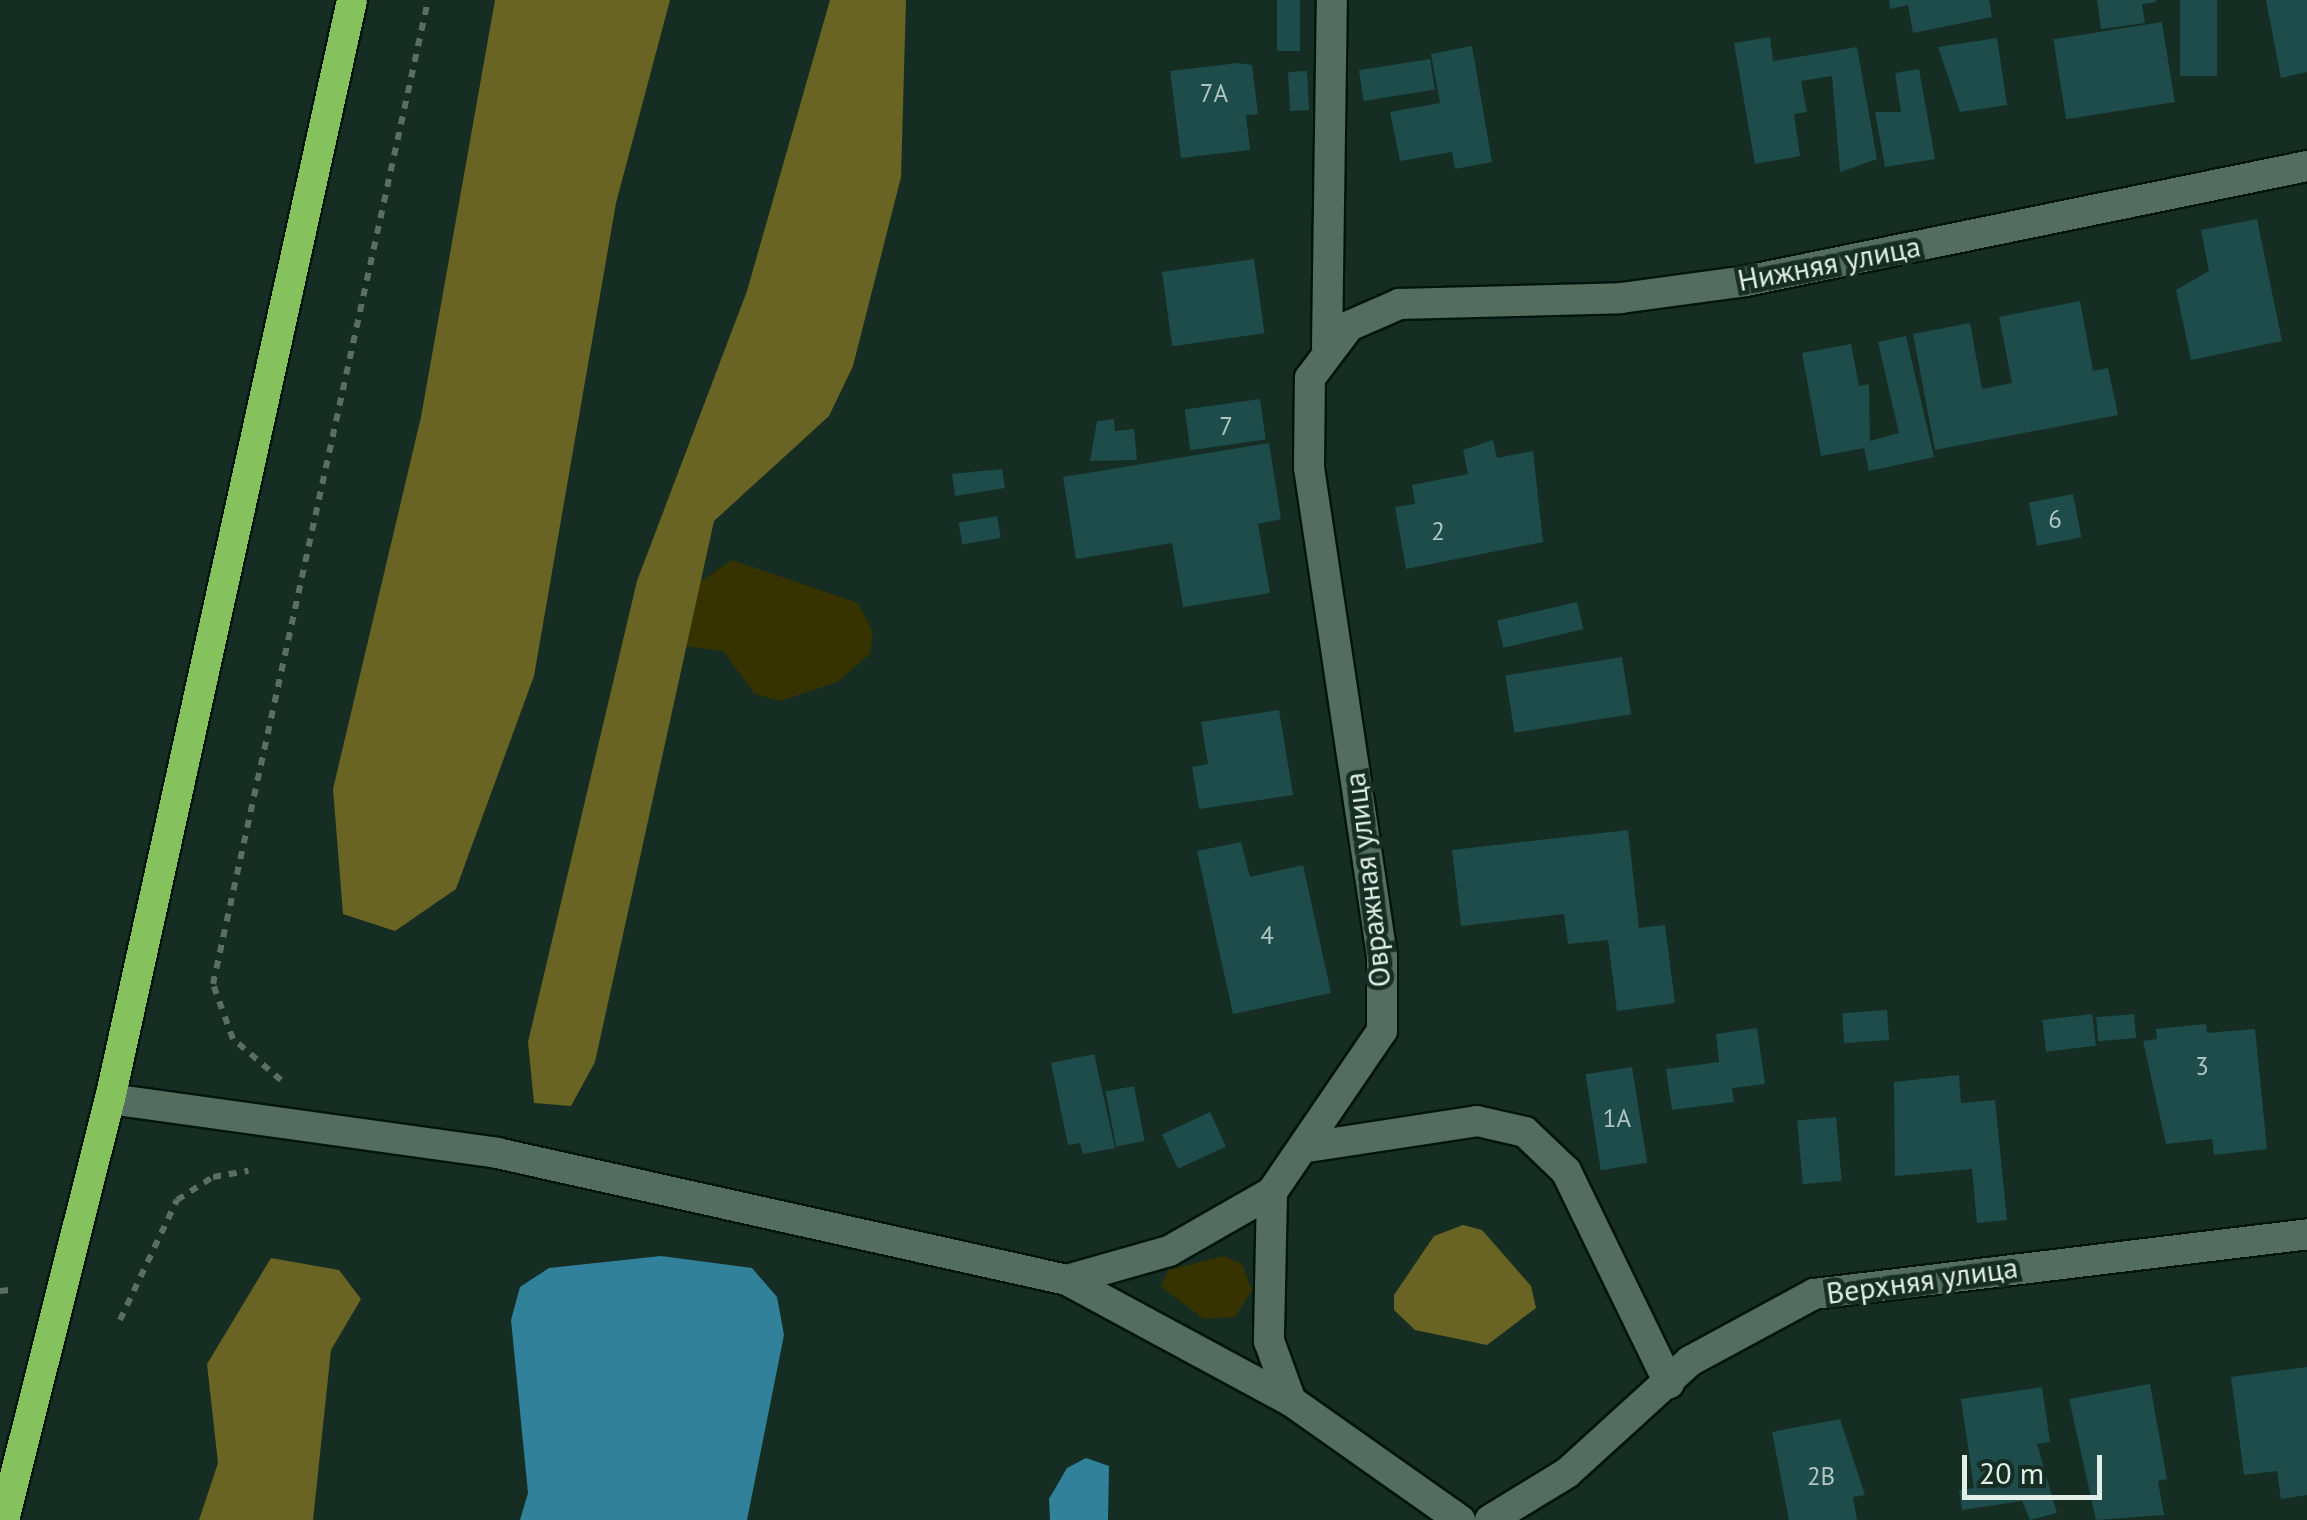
<!DOCTYPE html>
<meta charset="utf-8">
<style>
body{margin:0}
#map{position:relative;width:2307px;height:1520px;overflow:hidden;background:#152d22;font-family:"PT Sans",sans-serif}
div>[style]{position:absolute}
.green>*{inset:0;background:#373300}
.forest>*{inset:0;background:#696423}
.water>*{inset:0;background:#31819a}
.building>*{inset:0;background:#1d4c4b;transform-origin:0 0}
.path>*{height:6px;margin-top:-3px;transform-origin:0;background:repeating-linear-gradient(90deg,#5a6e65 0 8px,transparent 0 16px)}
.roads{filter:drop-shadow(2px 0 #00150c) drop-shadow(-2px 0 #00150c) drop-shadow(0 2px #00150c) drop-shadow(0 -2px #00150c)}
.minor>*{height:30px;margin:-15px;padding:0 15px;transform-origin:15px;border-radius:15px;background:#536d60}
.highway>*{height:30px;margin:-15px;padding:0 15px;transform-origin:15px;border-radius:15px;background:#85c15d}
span{translate:-50% -50%;white-space:nowrap;text-align:center;line-height:1.15;-webkit-text-stroke:9px #152d22;paint-order:stroke}
.number-label{font-size:25px;color:#b0c6c1}
.number-label span{-webkit-text-stroke-width:0}
.street-label{font-size:30px;color:#e1efe8}
.scale{position:absolute;left:1962px;top:1455px;width:140px;height:45px;box-sizing:border-box;border:5px solid #e1efe8;border-top:0;padding-left:12px;font-size:30px;line-height:35px;white-space:nowrap;color:#e1efe8;-webkit-text-stroke:8px #152d22;paint-order:stroke}
</style>
<div id="map">
<div class="green">
<div style="clip-path:polygon(732px 560px,858px 603px,873px 632px,870px 654px,837px 682px,780px 701px,755px 694px,723px 651px,684px 646px,694px 586px)"></div>
<div style="clip-path:polygon(1224px 1256px,1242px 1264px,1252px 1290px,1235px 1317px,1204px 1319px,1161px 1287px,1168px 1270px)"></div>
</div>
<div class="forest">
<div style="clip-path:polygon(495px 0,670px 0,616px 203px,534px 676px,456px 889px,395px 931px,343px 914px,333px 789px,421px 417px)"></div>
<div style="clip-path:polygon(830px 0,906px 0,901px 177px,853px 366px,829px 416px,714px 521px,595px 1062px,571px 1106px,534px 1103px,528px 1042px,637px 581px,747px 291px)"></div>
<div style="clip-path:polygon(1463px 1225px,1482px 1230px,1531px 1286px,1536px 1308px,1487px 1345px,1415px 1330px,1394px 1310px,1394px 1295px,1434px 1236px)"></div>
<div style="clip-path:polygon(271px 1258px,339px 1270px,361px 1299px,331px 1350px,313px 1520px,199px 1520px,218px 1463px,207px 1364px)"></div>
</div>
<div class="water">
<div style="clip-path:polygon(661px 1256px,752px 1268px,777px 1297px,784px 1335px,747px 1520px,520px 1520px,528px 1493px,511px 1320px,520px 1287px,549px 1268px)"></div>
<div style="clip-path:polygon(1086px 1458px,1109px 1466px,1108px 1520px,1050px 1520px,1049px 1499px,1067px 1468px)"></div>
</div>
<div class="building">
<div style="left:1277px;top:0;width:23px;height:51px"></div>
<div style="clip-path:polygon(1889px 0,1989px 0,1992px 17px,1913px 33px,1908px 5px,1890px 9px)"></div>
<div style="clip-path:polygon(2097px 0,2156px 0,2156px 2px,2142px 4px,2145px 23px,2101px 29px)"></div>
<div style="left:2180px;top:0;width:37px;height:76px"></div>
<div style="clip-path:polygon(2266px 0,2307px 0,2307px 72px,2281px 78px)"></div>
<div style="left:2162px;top:22px;width:81px;height:110px;rotate:81deg"></div>
<div style="clip-path:polygon(1770px 37px,1773px 61px,1857px 47px,1877px 159px,1840px 172px,1832px 76px,1801px 81px,1807px 112px,1794px 114px,1800px 156px,1755px 164px,1734px 43px)"></div>
<div style="clip-path:polygon(1997px 38px,2007px 105px,1960px 112px,1938px 47px)"></div>
<div style="clip-path:polygon(1472px 46px,1492px 162px,1455px 169px,1452px 152px,1400px 161px,1390px 112px,1440px 103px,1431px 54px)"></div>
<div style="left:1430px;top:59px;width:31px;height:72px;rotate:81deg"></div>
<div style="clip-path:polygon(1238px 63px,1252px 65px,1258px 114px,1246px 115px,1250px 150px,1181px 158px,1170px 71px)"></div>
<div style="clip-path:polygon(1919px 69px,1935px 159px,1885px 167px,1875px 112px,1901px 112px,1895px 73px)"></div>
<div style="left:1307px;top:71px;width:39px;height:19px;rotate:87deg"></div>
<div style="clip-path:polygon(2257px 219px,2282px 341px,2191px 360px,2176px 290px,2209px 271px,2201px 230px)"></div>
<div style="left:1254px;top:259px;width:75px;height:93px;rotate:82deg"></div>
<div style="clip-path:polygon(2080px 301px,2093px 371px,2108px 368px,2118px 415px,1935px 450px,1913px 334px,1970px 323px,1982px 389px,2012px 383px,1999px 317px)"></div>
<div style="clip-path:polygon(1906px 336px,1934px 457px,1869px 471px,1864px 448px,1821px 456px,1802px 353px,1851px 344px,1859px 386px,1869px 384px,1870px 441px,1899px 433px,1878px 342px)"></div>
<div style="left:1260px;top:399px;width:41px;height:76px;rotate:82deg"></div>
<div style="clip-path:polygon(1114px 419px,1115px 431px,1134px 429px,1137px 460px,1090px 461px,1097px 421px)"></div>
<div style="clip-path:polygon(1493px 440px,1497px 458px,1533px 451px,1543px 542px,1406px 569px,1395px 507px,1415px 504px,1412px 485px,1468px 474px,1463px 450px)"></div>
<div style="clip-path:polygon(1269px 443px,1281px 519px,1258px 524px,1270px 593px,1183px 607px,1172px 543px,1076px 559px,1063px 477px)"></div>
<div style="clip-path:polygon(1002px 469px,1005px 488px,955px 496px,952px 474px)"></div>
<div style="left:2073px;top:494px;width:44px;height:45px;rotate:79deg"></div>
<div style="left:997px;top:516px;width:22px;height:39px;rotate:80deg"></div>
<div style="left:1577px;top:602px;width:28px;height:82px;rotate:77deg"></div>
<div style="left:1622px;top:657px;width:58px;height:118px;rotate:81deg"></div>
<div style="clip-path:polygon(1279px 710px,1293px 795px,1199px 809px,1192px 767px,1208px 764px,1201px 722px)"></div>
<div style="clip-path:polygon(1628px 830px,1639px 928px,1665px 925px,1675px 1003px,1617px 1011px,1608px 940px,1568px 944px,1564px 914px,1461px 926px,1452px 850px)"></div>
<div style="clip-path:polygon(1241px 842px,1250px 877px,1303px 865px,1331px 993px,1233px 1014px,1197px 851px)"></div>
<div style="left:1887px;top:1010px;width:30px;height:45px;rotate:86deg"></div>
<div style="left:2092px;top:1014px;width:32px;height:50px;rotate:83deg"></div>
<div style="left:2134px;top:1014px;width:24px;height:38px;rotate:85deg"></div>
<div style="clip-path:polygon(2206px 1024px,2207px 1033px,2255px 1029px,2267px 1149px,2214px 1155px,2212px 1139px,2166px 1144px,2143px 1041px,2157px 1039px,2156px 1029px)"></div>
<div style="clip-path:polygon(1757px 1028px,1765px 1084px,1732px 1088px,1734px 1102px,1672px 1110px,1666px 1069px,1719px 1062px,1716px 1034px)"></div>
<div style="clip-path:polygon(1094px 1054px,1115px 1148px,1083px 1154px,1080px 1143px,1068px 1145px,1051px 1063px)"></div>
<div style="left:1632px;top:1067px;width:97px;height:47px;rotate:81deg"></div>
<div style="clip-path:polygon(1959px 1075px,1961px 1103px,1995px 1100px,2007px 1220px,1977px 1223px,1972px 1169px,1895px 1176px,1894px 1082px)"></div>
<div style="left:1134px;top:1086px;width:56px;height:29px;rotate:79deg"></div>
<div style="left:1210px;top:1112px;width:38px;height:53px;rotate:65deg"></div>
<div style="left:1836px;top:1117px;width:64px;height:39px;rotate:85deg"></div>
<div style="clip-path:polygon(2307px 1367px,2307px 1495px,2281px 1499px,2277px 1471px,2244px 1475px,2231px 1377px)"></div>
<div style="clip-path:polygon(2150px 1384px,2167px 1479px,2158px 1481px,2164px 1515px,2096px 1520px,2069px 1399px)"></div>
<div style="clip-path:polygon(2042px 1387px,2050px 1442px,2037px 1444px,2057px 1513px,2030px 1520px,2022px 1501px,1962px 1510px,1959px 1490px,1974px 1488px,1961px 1399px)"></div>
<div style="clip-path:polygon(1840px 1419px,1865px 1495px,1853px 1497px,1857px 1520px,1789px 1520px,1772px 1432px)"></div>
</div>
<div class="path">
<div style="left:281px;top:1080px;width:63px;rotate:-139.5deg"></div>
<div style="left:233px;top:1039px;width:59px;rotate:-110deg"></div>
<div style="left:213px;top:984px;width:1007px;rotate:-77.67deg"></div>
<div style="left:0;top:1291px;width:10px;rotate:-6deg"></div>
<div style="left:120px;top:1320px;width:133px;rotate:-64.6deg"></div>
<div style="left:177px;top:1200px;width:43px;rotate:-32.6deg"></div>
<div style="left:213px;top:1177px;width:36px;rotate:-10deg"></div>
</div>
<div class="roads">
<div class="minor">
<div style="left:1327px;top:347px;width:347px;rotate:-89.2deg"></div>
<div style="left:110px;top:1099px;width:391px;rotate:7.9deg"></div>
<div style="left:497px;top:1153px;width:584px;rotate:12.56deg"></div>
<div style="left:1067px;top:1280px;width:255px;rotate:28.4deg"></div>
<div style="left:1291px;top:1401px;width:207px;rotate:35.2deg"></div>
<div style="left:1308px;top:1147px;width:171px;rotate:-8.7deg"></div>
<div style="left:1477px;top:1121px;width:49px;rotate:12.9deg"></div>
<div style="left:1525px;top:1132px;width:57px;rotate:43.6deg"></div>
<div style="left:1566px;top:1171px;width:236px;rotate:64.1deg"></div>
<div style="left:1272px;top:1192px;width:149px;rotate:91.2deg"></div>
<div style="left:1269px;top:1341px;width:64px;rotate:69.9deg"></div>
<div style="left:1067px;top:1280px;width:106px;rotate:-15.9deg"></div>
<div style="left:1169px;top:1251px;width:119px;rotate:-29.8deg"></div>
<div style="left:1272px;top:1192px;width:195px;rotate:-55.7deg"></div>
<div style="left:1382px;top:1031px;width:75px;rotate:-90deg"></div>
<div style="left:1382px;top:956px;width:494px;rotate:-98.5deg"></div>
<div style="left:1309px;top:467px;width:89px;rotate:-89.4deg"></div>
<div style="left:1310px;top:378px;width:65px;rotate:-53.1deg"></div>
<div style="left:1349px;top:326px;width:55px;rotate:-23.7deg"></div>
<div style="left:1399px;top:304px;width:222px;rotate:-1.5deg"></div>
<div style="left:1621px;top:298px;width:126px;rotate:-7.7deg"></div>
<div style="left:1746px;top:281px;width:573px;rotate:-11.58deg"></div>
<div style="left:1490px;top:1520px;width:90px;rotate:-31.4deg"></div>
<div style="left:1567px;top:1473px;width:166px;rotate:-42.3deg"></div>
<div style="left:1690px;top:1361px;width:141px;rotate:-28.4deg"></div>
<div style="left:1814px;top:1294px;width:497px;rotate:-6.9deg"></div>
</div>
<div class="highway">
<div style="left:4px;top:1520px;width:434px;rotate:-75.9deg"></div>
<div style="left:110px;top:1099px;width:1125px;rotate:-77.58deg"></div>
</div>
</div>
<div class="number-label">
<span style="left:1214px;top:93px">7А</span>
<span style="left:1226px;top:426px">7</span>
<span style="left:2055px;top:519px">6</span>
<span style="left:1438px;top:531px">2</span>
<span style="left:1267px;top:935px">4</span>
<span style="left:2202px;top:1066px">3</span>
<span style="left:1617px;top:1118px">1А</span>
<span style="left:1821px;top:1476px">2В</span>
</div>
<div class="street-label">
<span style="left:1829px;top:263px;rotate:-11deg">Нижняя улица</span>
<span style="left:1367px;top:880px;rotate:-97deg">Овражная улица</span>
<span style="left:1922px;top:1280px;rotate:-8deg">Верхняя улица</span>
</div>
<div class="scale">20 m</div>
</div>
